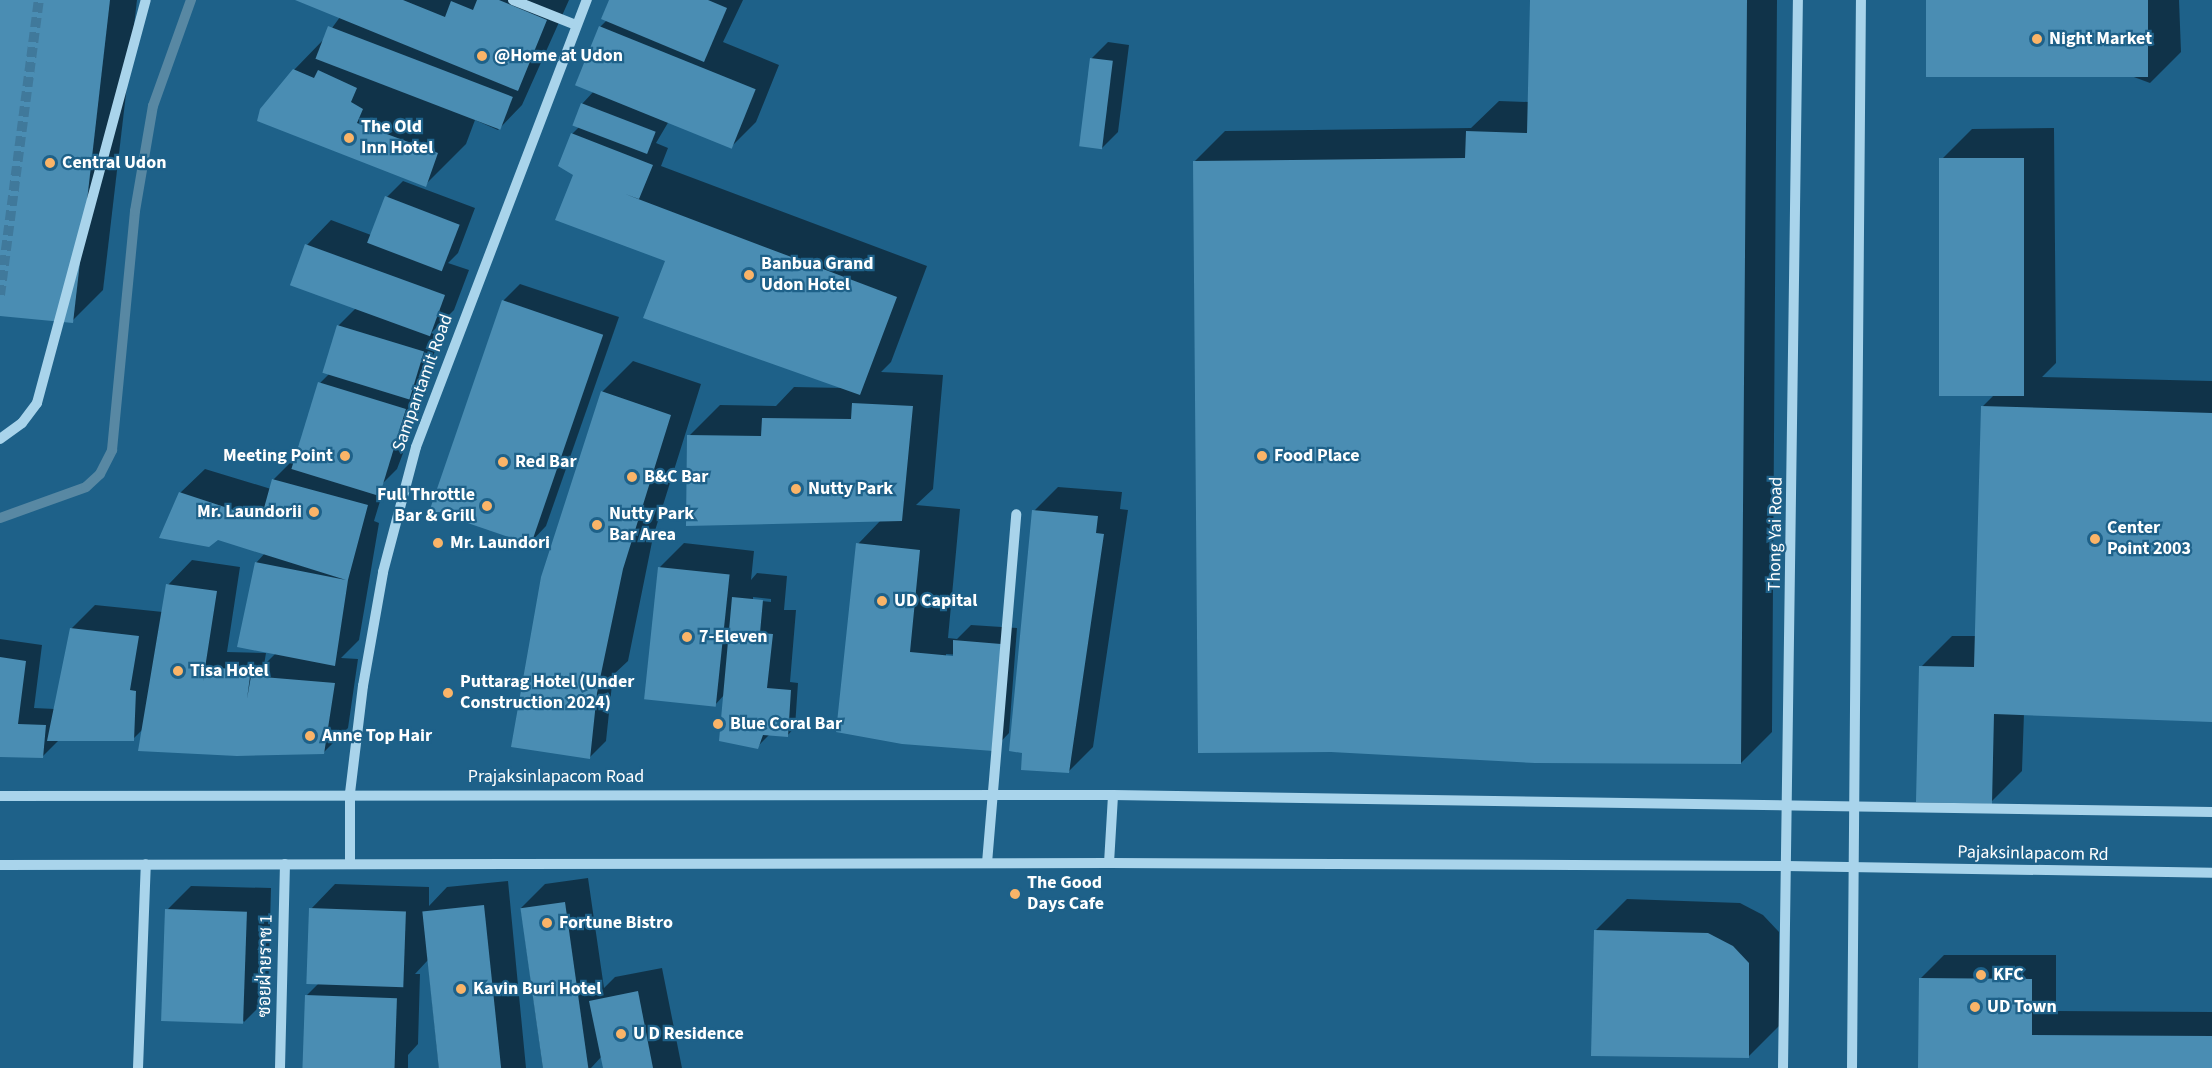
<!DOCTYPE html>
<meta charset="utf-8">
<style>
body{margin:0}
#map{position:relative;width:2212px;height:1068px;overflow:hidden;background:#1e6189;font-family:"Source Sans 3",Sarabun,sans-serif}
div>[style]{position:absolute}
.shadow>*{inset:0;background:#0007}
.stream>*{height:10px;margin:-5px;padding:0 5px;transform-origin:5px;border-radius:5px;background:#5888a3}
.building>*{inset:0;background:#4a8db3;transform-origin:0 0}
.minor-tunnel>*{height:10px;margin-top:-5px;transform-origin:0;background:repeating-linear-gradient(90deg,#40799b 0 10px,transparent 0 15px)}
.minor>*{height:10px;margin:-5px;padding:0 5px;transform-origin:5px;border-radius:5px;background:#a9d4eb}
.dots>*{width:16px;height:16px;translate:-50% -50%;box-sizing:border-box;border:3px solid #1e6189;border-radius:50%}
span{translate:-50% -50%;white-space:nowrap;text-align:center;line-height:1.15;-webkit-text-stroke:4.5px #1e6189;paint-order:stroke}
.poi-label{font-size:18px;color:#fff;font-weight:700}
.left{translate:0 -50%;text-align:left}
.right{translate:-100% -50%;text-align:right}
.street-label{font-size:18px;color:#fff}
</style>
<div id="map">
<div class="shadow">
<div style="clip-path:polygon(0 0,137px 0,103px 290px,72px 321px,0 314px)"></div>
<div style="clip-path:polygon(299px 0,569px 0,522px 105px,498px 130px,475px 120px,466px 144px,425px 185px,294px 70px,324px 39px,340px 17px)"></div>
<div style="clip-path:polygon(evenodd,611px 0,743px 0,723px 42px,779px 65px,756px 122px,731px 147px,669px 121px,656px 143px,668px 148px,661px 166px,927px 266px,891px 362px,881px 372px,943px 375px,933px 489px,916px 505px,960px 509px,948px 638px,957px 639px,971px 625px,1017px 628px,1009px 733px,993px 750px,903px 742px,858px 544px,881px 520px,689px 436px,720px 405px,776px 406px,794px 387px,844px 388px,667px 260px,574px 176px,572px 134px,579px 127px,582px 104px,594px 91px,600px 27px,607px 20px,611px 0,946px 654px,961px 655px,946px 657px,946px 654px)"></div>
<div style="clip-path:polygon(1531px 0,1777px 0,1772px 732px,1741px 763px,1194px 162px,1225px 131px,1471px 128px,1499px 101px,1529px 102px)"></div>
<div style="clip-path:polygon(1927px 0,2179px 0,2181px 52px,2150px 83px)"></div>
<div style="clip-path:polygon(1108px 42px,1129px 45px,1118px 132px,1102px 148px,1091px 59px)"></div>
<div style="clip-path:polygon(2054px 128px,2056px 363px,2042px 377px,2212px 381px,2212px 720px,2024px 713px,2022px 771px,1991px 802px,1921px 667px,1952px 636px,1976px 636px,1982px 407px,1995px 394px,1941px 160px,1972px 129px)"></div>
<div style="clip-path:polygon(403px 181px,475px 208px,458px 253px,448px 263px,469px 270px,454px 310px,431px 333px,440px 336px,424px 383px,429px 385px,397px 469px,379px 487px,384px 488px,374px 521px,379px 523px,359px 640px,341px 658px,358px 659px,348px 728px,324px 752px,143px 729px,133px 739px,59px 740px,42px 757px,0 755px,0 639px,42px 645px,34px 708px,55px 709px,71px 629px,95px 605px,163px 612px,168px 585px,192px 560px,240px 567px,227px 652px,266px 653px,264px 665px,276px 653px,256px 563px,265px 553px,180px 493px,205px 469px,271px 489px,273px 480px,290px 463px,294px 464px,320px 383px,329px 374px,338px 326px,357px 307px,292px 284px,307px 245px,331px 220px,371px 235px,387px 197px)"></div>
<div style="clip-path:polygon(520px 284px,619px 317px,546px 526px,530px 543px,431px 509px,504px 300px)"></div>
<div style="clip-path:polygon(633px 361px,701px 384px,653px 537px,628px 661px,613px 675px,606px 741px,589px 758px,513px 745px,542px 578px,602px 392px)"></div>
<div style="clip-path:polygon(1058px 487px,1122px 492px,1120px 509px,1128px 510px,1093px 747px,1068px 772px,1024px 752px,1034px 511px)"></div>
<div style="clip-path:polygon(evenodd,684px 543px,754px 551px,751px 580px,757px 573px,787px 576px,784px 610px,796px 610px,790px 682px,798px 683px,795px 727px,787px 736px,770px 734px,757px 747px,724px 695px,715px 705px,660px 567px,684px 543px,753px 597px,771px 599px,771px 602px,753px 600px,753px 597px)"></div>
<div style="clip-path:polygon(588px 878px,604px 988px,615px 977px,662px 968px,682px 1068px,605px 1068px,602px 1056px,591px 1068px,543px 1068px,521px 908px,545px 884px)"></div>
<div style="clip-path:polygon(508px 881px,526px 1068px,439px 1068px,428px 960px,415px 974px,420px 974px,418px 1044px,408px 1055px,408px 1068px,314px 1068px,306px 996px,319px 983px,311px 909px,335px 884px,429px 887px,429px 906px,447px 887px)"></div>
<div style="clip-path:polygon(191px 886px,271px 888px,268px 998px,244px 1022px,167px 910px)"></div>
<div style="clip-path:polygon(1627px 899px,1740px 903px,1763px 915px,1779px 932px,1779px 1026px,1748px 1057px,1596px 930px)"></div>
<div style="clip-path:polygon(1944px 955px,2056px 955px,2056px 1011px,2212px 1012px,2212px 1068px,1920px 1068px,1920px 979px)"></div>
</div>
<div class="stream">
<div style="left:0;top:518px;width:91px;rotate:-19.8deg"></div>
<div style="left:86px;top:487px;width:19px;rotate:-43deg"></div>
<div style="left:100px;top:474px;width:27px;rotate:-63deg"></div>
<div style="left:112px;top:450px;width:240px;rotate:-84.5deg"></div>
<div style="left:135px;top:211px;width:107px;rotate:-80.3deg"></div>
<div style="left:153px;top:106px;width:113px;rotate:-70.3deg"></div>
</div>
<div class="building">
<div style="clip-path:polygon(0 0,110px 0,73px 323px,0 316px)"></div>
<div style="clip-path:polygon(295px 0,403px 0,445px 17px,451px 1px,473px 10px,477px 0,499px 0,547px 20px,518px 91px)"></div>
<div style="clip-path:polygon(609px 0,708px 0,727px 8px,704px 62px,601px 19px)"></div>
<div style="clip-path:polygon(1530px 0,1747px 0,1741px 764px,1535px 763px,1331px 752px,1198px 753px,1193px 161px,1465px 158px,1466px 131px,1527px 133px)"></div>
<div style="left:1926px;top:0;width:222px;height:77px"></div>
<div style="left:328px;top:26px;width:198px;height:35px;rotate:21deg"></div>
<div style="left:599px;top:26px;width:169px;height:64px;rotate:22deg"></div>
<div style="left:1090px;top:58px;width:23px;height:89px;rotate:7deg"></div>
<div style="clip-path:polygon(293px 69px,314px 78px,318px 70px,357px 88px,351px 102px,363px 109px,357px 123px,438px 153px,426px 187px,257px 121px,260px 109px)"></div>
<div style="left:581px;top:103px;width:80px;height:24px;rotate:21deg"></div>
<div style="clip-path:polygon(571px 133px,653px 165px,639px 199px,625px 194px,897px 297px,860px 395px,643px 318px,665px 261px,555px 220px,573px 175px,558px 166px)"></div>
<div style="left:2024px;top:158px;width:238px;height:85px;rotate:90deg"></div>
<div style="left:385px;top:196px;width:80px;height:50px;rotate:21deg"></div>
<div style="left:305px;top:244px;width:149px;height:44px;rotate:20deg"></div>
<div style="left:502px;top:300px;width:107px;height:222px;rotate:19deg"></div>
<div style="left:337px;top:325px;width:91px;height:50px;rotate:17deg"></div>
<div style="left:318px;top:382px;width:92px;height:91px;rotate:17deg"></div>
<div style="clip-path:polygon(601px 391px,671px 415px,623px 569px,597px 693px,590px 759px,511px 747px,541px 577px)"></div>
<div style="clip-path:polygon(852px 403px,913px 406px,902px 521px,686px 526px,687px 435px,761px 436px,762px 418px,851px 419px)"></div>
<div style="clip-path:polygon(1981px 406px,2212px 413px,2212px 722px,1994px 714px,1992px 804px,1916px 802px,1919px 666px,1974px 667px)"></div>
<div style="clip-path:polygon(272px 479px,368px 505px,348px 580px,335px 666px,237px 647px,255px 562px,346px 580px,218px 540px,209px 547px,159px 538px,179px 492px,261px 519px)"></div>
<div style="clip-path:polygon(1032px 510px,1098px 516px,1096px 533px,1104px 534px,1069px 773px,1021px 770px,1022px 753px,1009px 751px)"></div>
<div style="clip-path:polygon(856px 543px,920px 550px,910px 652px,953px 656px,953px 640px,1001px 644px,993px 751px,902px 744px,836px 732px)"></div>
<div style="left:658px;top:567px;width:72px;height:133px;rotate:6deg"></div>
<div style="clip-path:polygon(166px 584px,217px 591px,203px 681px,206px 668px,251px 669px,247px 699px,251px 676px,335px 683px,324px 754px,237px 756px,138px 751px)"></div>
<div style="clip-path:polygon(732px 597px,763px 600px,760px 633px,773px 634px,767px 688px,791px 690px,788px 737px,763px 735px,758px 749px,719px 741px)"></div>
<div style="clip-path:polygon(70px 628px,139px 636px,130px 690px,136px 691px,134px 741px,47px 741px)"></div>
<div style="clip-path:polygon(0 657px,26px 661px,18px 724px,46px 725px,43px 758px,0 757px)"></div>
<div style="left:565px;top:902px;width:168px;height:45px;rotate:82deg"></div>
<div style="left:484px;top:905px;width:164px;height:62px;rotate:84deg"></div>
<div style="left:309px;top:908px;width:97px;height:76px;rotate:2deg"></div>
<div style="left:165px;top:909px;width:82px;height:112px;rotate:2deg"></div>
<div style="clip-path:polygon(1594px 930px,1708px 933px,1733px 946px,1749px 963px,1749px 1058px,1591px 1056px)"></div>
<div style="clip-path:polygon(1919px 978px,2032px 979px,2032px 1035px,2212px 1036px,2212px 1068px,1918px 1068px)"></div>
<div style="clip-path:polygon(638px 991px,653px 1068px,603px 1068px,589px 1001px)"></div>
<div style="left:305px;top:995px;width:92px;height:73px;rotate:2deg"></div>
</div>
<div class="minor-tunnel">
<div style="left:0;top:295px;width:298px;rotate:-82.5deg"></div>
</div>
<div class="minor">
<div style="left:513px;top:0;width:68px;rotate:21.6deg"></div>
<div style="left:0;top:439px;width:27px;rotate:-36deg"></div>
<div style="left:22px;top:423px;width:25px;rotate:-53deg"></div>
<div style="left:37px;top:403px;width:417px;rotate:-74.9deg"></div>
<div style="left:0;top:796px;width:1113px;rotate:-0.05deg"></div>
<div style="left:1113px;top:795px;width:1099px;rotate:0.89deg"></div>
<div style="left:987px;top:863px;width:350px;rotate:-85.2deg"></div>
<div style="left:1109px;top:863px;width:68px;rotate:-86.6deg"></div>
<div style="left:350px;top:864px;width:71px;rotate:-90deg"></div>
<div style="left:350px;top:793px;width:108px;rotate:-83.1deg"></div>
<div style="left:363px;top:686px;width:116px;rotate:-80deg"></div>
<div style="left:383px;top:572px;width:129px;rotate:-75.2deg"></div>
<div style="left:416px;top:447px;width:479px;rotate:-69.1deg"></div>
<div style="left:0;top:865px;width:1109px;rotate:-0.1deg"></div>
<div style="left:1109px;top:863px;width:677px;rotate:0.25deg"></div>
<div style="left:1786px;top:866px;width:426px;rotate:0.9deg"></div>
<div style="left:138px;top:1068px;width:204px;rotate:-87.8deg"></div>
<div style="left:280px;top:1068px;width:204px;rotate:-88.6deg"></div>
<div style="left:1783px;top:1068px;width:1068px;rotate:-89.2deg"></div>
<div style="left:1852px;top:1068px;width:1068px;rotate:-89.52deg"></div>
</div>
<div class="dots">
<div style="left:2037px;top:39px;background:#fab468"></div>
<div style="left:482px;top:56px;background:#fab468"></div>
<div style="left:349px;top:138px;background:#fab468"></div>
<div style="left:50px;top:163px;background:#fab468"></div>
<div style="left:749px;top:275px;background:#fab468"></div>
<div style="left:345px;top:456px;background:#fab468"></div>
<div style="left:1262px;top:456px;background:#fab468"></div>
<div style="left:503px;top:462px;background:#fab468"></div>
<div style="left:632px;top:477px;background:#fab468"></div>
<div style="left:796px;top:489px;background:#fab468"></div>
<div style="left:487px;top:506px;background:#fab468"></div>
<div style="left:314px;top:512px;background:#fab468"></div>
<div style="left:597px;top:525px;background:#fab468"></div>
<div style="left:2095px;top:539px;background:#fab468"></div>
<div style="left:438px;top:543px;background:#fab468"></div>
<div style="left:882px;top:601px;background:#fab468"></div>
<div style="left:687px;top:637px;background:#fab468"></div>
<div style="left:178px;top:671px;background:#fab468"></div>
<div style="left:448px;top:693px;background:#fab468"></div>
<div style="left:718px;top:724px;background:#fab468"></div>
<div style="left:310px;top:736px;background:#fab468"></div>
<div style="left:1015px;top:894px;background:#fab468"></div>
<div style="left:547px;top:923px;background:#fab468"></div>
<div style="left:1981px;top:975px;background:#fab468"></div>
<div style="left:461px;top:989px;background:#fab468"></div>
<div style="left:1975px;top:1007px;background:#fab468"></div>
<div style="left:621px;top:1034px;background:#fab468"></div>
</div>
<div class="poi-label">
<span class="left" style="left:2049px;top:39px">Night Market</span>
<span class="left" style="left:494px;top:56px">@Home at Udon</span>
<span class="left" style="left:361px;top:138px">The Old<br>Inn Hotel</span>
<span class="left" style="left:62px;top:163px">Central Udon</span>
<span class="left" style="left:761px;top:275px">Banbua Grand<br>Udon Hotel</span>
<span class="right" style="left:333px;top:456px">Meeting Point</span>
<span class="left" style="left:1274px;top:456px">Food Place</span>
<span class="left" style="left:515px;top:462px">Red Bar</span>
<span class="left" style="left:644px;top:477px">B&amp;C Bar</span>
<span class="left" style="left:808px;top:489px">Nutty Park</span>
<span class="right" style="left:475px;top:506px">Full Throttle<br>Bar &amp; Grill</span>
<span class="right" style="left:302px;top:512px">Mr. Laundorii</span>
<span class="left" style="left:609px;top:525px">Nutty Park<br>Bar Area</span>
<span class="left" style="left:2107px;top:539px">Center<br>Point 2003</span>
<span class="left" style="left:450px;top:543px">Mr. Laundori</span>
<span class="left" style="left:894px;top:601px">UD Capital</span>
<span class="left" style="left:699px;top:637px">7-Eleven</span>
<span class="left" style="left:190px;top:671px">Tisa Hotel</span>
<span class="left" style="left:460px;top:693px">Puttarag Hotel (Under<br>Construction 2024)</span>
<span class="left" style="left:730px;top:724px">Blue Coral Bar</span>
<span class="left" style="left:322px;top:736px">Anne Top Hair</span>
<span class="left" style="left:1027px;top:894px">The Good<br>Days Cafe</span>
<span class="left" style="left:559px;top:923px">Fortune Bistro</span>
<span class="left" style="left:1993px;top:975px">KFC</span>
<span class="left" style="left:473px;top:989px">Kavin Buri Hotel</span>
<span class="left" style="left:1987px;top:1007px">UD Town</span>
<span class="left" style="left:633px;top:1034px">U D Residence</span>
</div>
<div class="street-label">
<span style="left:423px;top:383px;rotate:-70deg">Sampantamit Road</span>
<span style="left:1776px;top:534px;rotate:-89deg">Thong Yai Road</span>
<span style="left:556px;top:777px">Prajaksinlapacom Road</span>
<span style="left:2033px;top:854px;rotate:1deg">Pajaksinlapacom Rd</span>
<span style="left:266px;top:966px;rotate:-89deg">ซอยฝ่ายราช 1</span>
</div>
</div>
